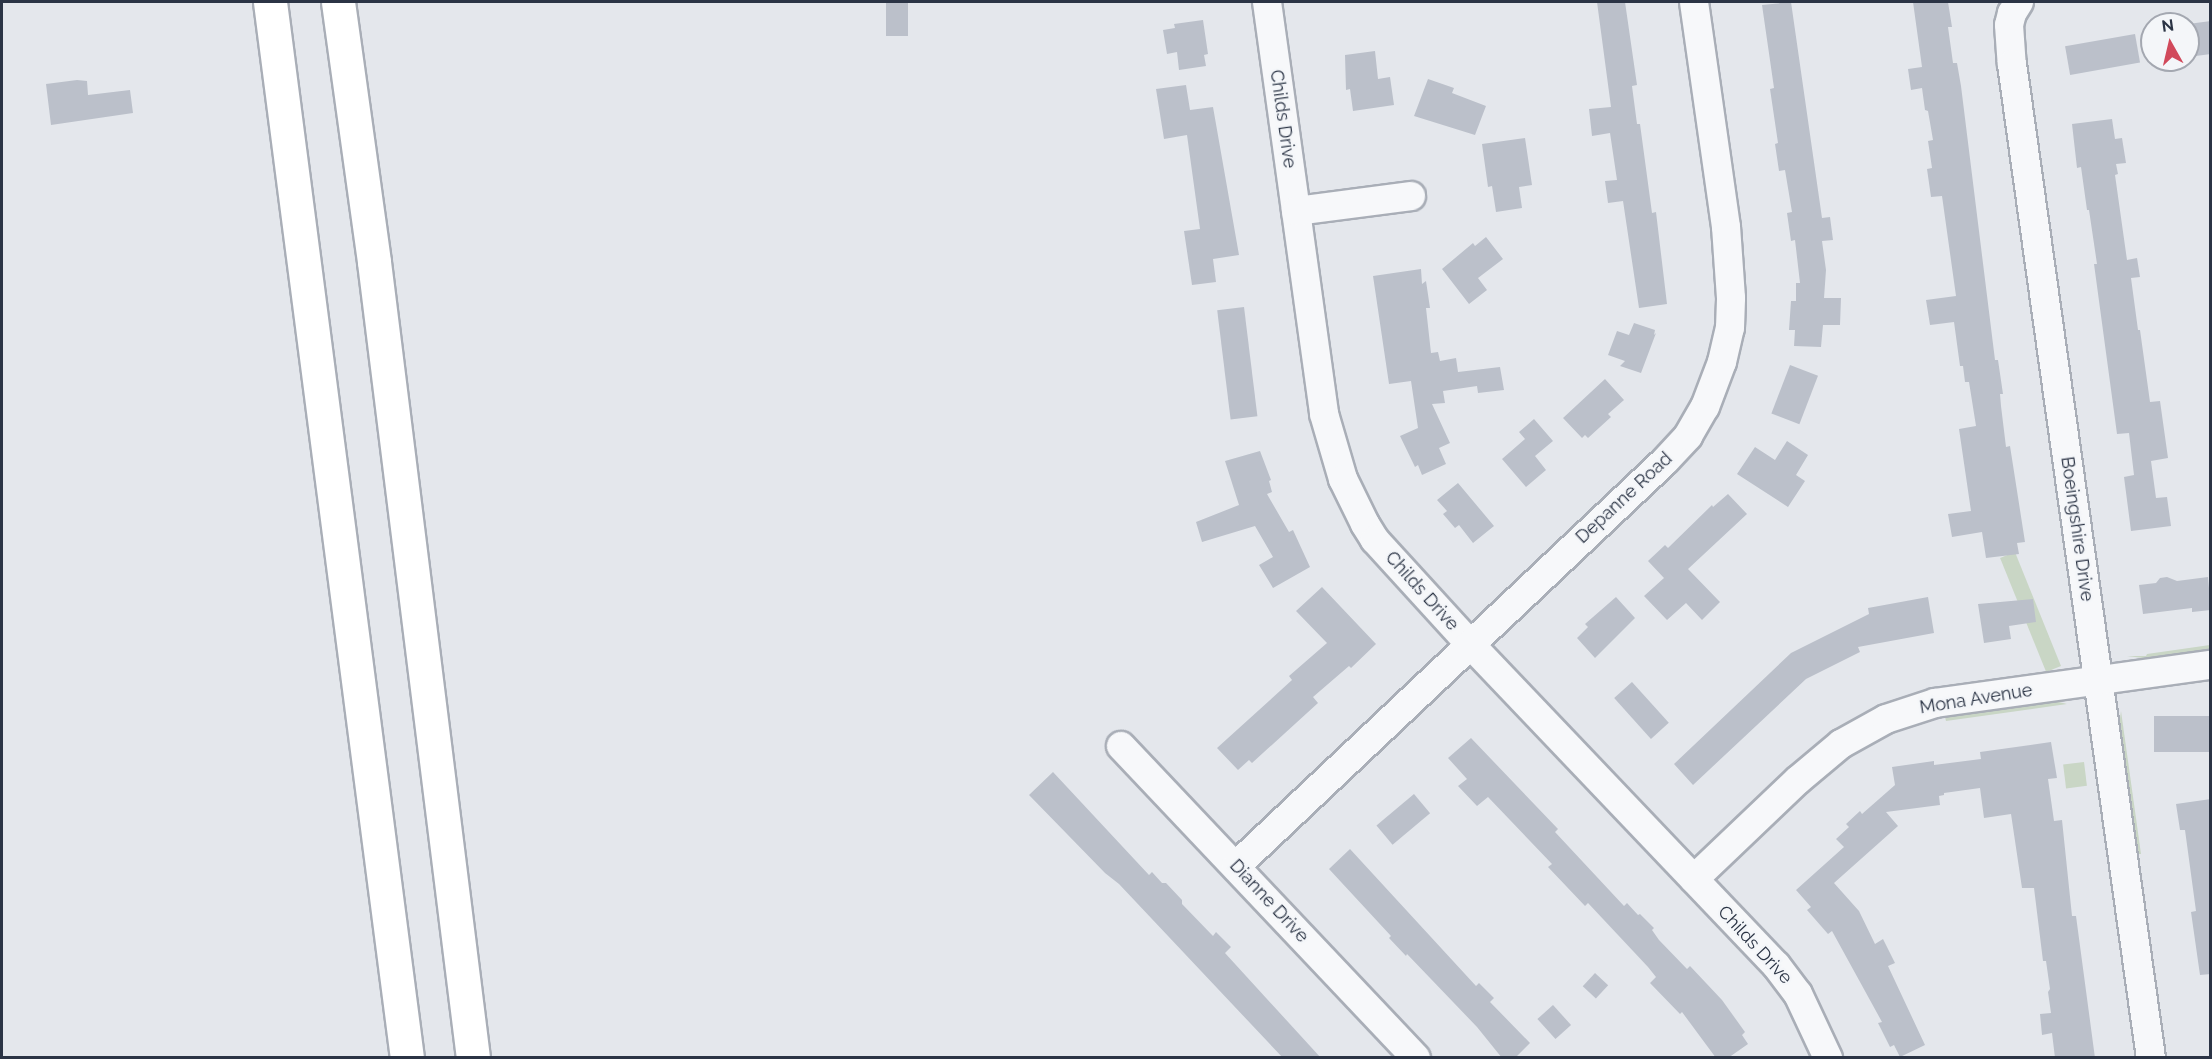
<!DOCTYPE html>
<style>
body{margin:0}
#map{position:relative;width:2212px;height:1059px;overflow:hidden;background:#e4e7ec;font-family:Raleway,sans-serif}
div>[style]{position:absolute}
.green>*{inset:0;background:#c9d6c5;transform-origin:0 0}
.building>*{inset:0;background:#bbc0ca;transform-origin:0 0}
.roads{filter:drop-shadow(2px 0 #a9aeb7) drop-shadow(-2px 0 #a9aeb7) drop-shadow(0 2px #a9aeb7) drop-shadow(0 -2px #a9aeb7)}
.minor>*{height:28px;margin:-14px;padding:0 14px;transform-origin:14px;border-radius:14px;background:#f7f8fa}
.highway>*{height:33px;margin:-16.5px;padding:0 16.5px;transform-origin:16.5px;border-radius:16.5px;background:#fff}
span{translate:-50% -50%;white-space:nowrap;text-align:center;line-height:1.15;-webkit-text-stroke:4.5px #f4f6f9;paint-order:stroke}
.street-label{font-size:18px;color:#2b3445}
.frame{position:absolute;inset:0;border:3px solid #2b3445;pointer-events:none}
.north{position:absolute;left:2140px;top:12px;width:60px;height:60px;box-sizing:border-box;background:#f4f6f9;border:2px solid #a4a8b1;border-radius:50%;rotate:352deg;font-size:16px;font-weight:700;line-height:24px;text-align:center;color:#2b3445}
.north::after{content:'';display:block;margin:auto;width:21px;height:27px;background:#d1495b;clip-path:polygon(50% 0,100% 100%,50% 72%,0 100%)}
</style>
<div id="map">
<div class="green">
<div style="clip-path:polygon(2210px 645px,2210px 649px,2143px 658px,2127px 656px,2146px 656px,2147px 654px)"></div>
<div style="left:2061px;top:666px;width:16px;height:123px;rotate:158deg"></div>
<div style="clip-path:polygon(2055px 701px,2067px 704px,1946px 721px,1945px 717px)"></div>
<div style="clip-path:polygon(2121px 711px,2141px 854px,2137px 854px,2119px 727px)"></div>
<div style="left:2084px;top:762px;width:24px;height:21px;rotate:83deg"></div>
</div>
<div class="building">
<div style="left:886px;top:2px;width:22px;height:34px"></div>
<div style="clip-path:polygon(1597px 2px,1625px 2px,1637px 85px,1632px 86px,1637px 124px,1640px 124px,1652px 213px,1656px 212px,1667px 304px,1639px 308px,1623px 201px,1608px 203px,1605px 181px,1617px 180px,1610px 133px,1592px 136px,1589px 109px,1611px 107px)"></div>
<div style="clip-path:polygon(1791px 2px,1822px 218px,1830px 217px,1833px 240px,1822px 241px,1826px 270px,1824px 298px,1841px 298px,1840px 325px,1823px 325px,1821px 347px,1794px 346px,1795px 330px,1789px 330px,1791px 301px,1796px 301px,1796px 283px,1800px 283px,1795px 240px,1791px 241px,1787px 213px,1792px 212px,1785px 170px,1779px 171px,1775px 144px,1778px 143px,1770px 89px,1774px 88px,1762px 5px)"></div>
<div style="clip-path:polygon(1913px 2px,1948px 2px,1952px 27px,1948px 27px,1953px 63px,1957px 63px,1961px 86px,1995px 360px,1998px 360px,2003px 394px,2000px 394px,2001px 406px,2006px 447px,2010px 446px,2025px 542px,2017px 543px,2019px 554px,1986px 558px,1982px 532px,1952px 537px,1948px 514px,1971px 511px,1959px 429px,1976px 426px,1969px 382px,1965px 382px,1963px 366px,1960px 366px,1954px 322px,1930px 325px,1926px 300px,1956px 296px,1942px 196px,1931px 197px,1927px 169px,1932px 168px,1928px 141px,1933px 140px,1928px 111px,1925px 110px,1922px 88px,1911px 90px,1908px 69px,1922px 67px)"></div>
<div style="clip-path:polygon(1203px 20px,1208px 54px,1204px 55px,1206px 66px,1179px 70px,1177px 52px,1167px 54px,1163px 30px,1175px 28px,1174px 24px)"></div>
<div style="clip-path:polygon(2211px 21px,2211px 54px,2188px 57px,2188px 24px)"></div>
<div style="left:2135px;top:34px;width:29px;height:71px;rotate:80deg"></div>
<div style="clip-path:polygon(1375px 51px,1378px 79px,1390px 77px,1394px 105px,1353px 111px,1350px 89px,1346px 90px,1345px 55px)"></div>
<div style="clip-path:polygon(1428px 79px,1454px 88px,1452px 93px,1486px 106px,1475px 135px,1414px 116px)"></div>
<div style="clip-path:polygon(77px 80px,87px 81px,88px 95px,130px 90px,133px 113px,51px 125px,46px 84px)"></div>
<div style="clip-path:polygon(1186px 85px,1190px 110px,1213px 107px,1239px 255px,1213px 259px,1216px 282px,1192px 285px,1184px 231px,1200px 229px,1187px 135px,1164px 139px,1156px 89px)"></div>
<div style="clip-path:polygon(2112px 119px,2115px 139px,2122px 138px,2126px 163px,2116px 164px,2118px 174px,2115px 175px,2127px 260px,2137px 258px,2140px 277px,2131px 278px,2138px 330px,2140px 330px,2150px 402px,2160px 401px,2168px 458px,2151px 461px,2156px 498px,2167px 497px,2171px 526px,2131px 531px,2124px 477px,2134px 475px,2129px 433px,2117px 434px,2094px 264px,2097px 264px,2089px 210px,2087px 210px,2081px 167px,2077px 168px,2072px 124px)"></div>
<div style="clip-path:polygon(1525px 138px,1532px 185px,1519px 187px,1522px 208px,1496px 212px,1492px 186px,1488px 187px,1482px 144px)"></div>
<div style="clip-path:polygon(1486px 237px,1503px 259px,1478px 278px,1487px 290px,1469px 304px,1442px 269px,1473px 243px,1475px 246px)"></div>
<div style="clip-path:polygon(1421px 269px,1422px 284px,1426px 281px,1430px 308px,1426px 308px,1431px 353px,1438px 352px,1440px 361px,1456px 358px,1458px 372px,1500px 367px,1504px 390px,1478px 393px,1477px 386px,1443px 391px,1445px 403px,1432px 404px,1450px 443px,1439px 448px,1446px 464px,1422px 475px,1418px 465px,1415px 467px,1400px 436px,1418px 428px,1411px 381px,1389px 384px,1373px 276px)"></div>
<div style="left:1244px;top:307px;width:110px;height:27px;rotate:83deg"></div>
<div style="clip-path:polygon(1634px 323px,1655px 330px,1654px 335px,1656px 333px,1641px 373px,1620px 366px,1625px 361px,1608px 355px,1617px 331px,1629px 335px)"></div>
<div style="left:1790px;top:365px;width:30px;height:52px;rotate:21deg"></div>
<div style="clip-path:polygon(1605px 379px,1624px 400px,1608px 414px,1611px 417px,1588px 438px,1585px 435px,1582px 438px,1563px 418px)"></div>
<div style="clip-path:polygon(1534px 419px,1553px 441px,1535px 456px,1546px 470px,1526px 487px,1502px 459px,1525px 439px,1519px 432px)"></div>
<div style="clip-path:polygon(1787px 441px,1808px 455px,1796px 475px,1805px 481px,1788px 507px,1737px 474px,1755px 447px,1775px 460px)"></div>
<div style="clip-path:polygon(1260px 451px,1271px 480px,1269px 481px,1272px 492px,1267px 494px,1289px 532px,1293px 530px,1310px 567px,1273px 588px,1259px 565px,1273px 557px,1255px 526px,1202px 542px,1196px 522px,1239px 505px,1225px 461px)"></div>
<div style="clip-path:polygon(1458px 483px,1494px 526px,1473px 543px,1459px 525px,1455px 528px,1443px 514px,1447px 511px,1437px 500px)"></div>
<div style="clip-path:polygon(1728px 494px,1747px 514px,1688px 569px,1720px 602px,1702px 620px,1686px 603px,1667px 620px,1644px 596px,1664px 578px,1648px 561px,1665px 545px,1668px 548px,1712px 505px,1713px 507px)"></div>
<div style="clip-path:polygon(2167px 577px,2177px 581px,2208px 577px,2211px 610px,2192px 612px,2192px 608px,2143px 614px,2139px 585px,2156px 583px,2160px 578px)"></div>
<div style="clip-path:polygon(1322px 587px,1376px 644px,1351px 668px,1349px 666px,1313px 697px,1318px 703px,1252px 763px,1249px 760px,1238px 770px,1217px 748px,1292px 680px,1289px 676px,1327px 643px,1296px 611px)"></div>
<div style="clip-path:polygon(1616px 597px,1635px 618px,1595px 658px,1577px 638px,1588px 627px,1585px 624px)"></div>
<div style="clip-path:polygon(1928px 597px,1934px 633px,1858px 647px,1860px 652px,1806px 679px,1693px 785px,1674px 764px,1791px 653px,1869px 614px,1868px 608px)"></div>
<div style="clip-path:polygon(2033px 599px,2036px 622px,2009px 626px,2011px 639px,1984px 643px,1978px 604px)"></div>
<div style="left:1632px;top:682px;width:55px;height:24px;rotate:48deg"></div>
<div style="left:2211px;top:716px;width:36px;height:57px;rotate:90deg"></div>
<div style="clip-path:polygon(1471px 738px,1558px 829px,1555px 832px,1624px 906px,1627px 903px,1638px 915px,1640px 914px,1654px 928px,1652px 930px,1659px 940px,1687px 969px,1690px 966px,1722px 1000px,1745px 1032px,1742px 1035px,1748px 1044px,1728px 1058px,1716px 1058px,1682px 1012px,1680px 1014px,1650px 983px,1656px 977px,1648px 967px,1588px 903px,1585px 906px,1548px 867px,1552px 864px,1488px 797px,1477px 806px,1458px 786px,1467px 779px,1448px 758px)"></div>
<div style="clip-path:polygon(2051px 742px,2057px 778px,2048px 779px,2054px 821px,2062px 820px,2072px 916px,2076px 916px,2095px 1058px,2055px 1058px,2052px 1033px,2042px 1035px,2040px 1014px,2051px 1013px,2048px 992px,2050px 989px,2046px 961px,2043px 961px,2034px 888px,2022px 888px,2011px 814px,1984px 818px,1980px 788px,1944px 793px,1944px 795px,1939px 796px,1940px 805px,1886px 812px,1898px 826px,1834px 883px,1859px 911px,1875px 944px,1883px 939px,1895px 963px,1888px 966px,1925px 1045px,1900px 1057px,1894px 1045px,1890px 1047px,1878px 1023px,1882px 1022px,1832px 931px,1828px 934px,1807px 910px,1811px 907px,1796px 890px,1844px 847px,1836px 839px,1849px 827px,1846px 824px,1860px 811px,1862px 814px,1895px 785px,1892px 767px,1934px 761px,1934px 765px,1981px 759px,1980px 752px)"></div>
<div style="clip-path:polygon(1053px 772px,1149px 875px,1152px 872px,1162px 883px,1166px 883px,1182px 900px,1182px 904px,1213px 936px,1216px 932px,1231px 947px,1225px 953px,1321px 1058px,1283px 1058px,1119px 884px,1105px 873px,1029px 795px)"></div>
<div style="left:1414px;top:794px;width:25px;height:49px;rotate:50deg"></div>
<div style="clip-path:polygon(2211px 799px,2211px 974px,2200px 975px,2191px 912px,2196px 911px,2185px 830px,2180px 830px,2176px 804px)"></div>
<div style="clip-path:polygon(1350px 849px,1476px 986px,1479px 983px,1494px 998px,1490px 1002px,1530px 1043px,1515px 1058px,1502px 1058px,1477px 1027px,1407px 954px,1406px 956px,1389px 938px,1391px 936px,1329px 869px)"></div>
<div style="left:1595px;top:973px;width:18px;height:18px;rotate:43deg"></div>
<div style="left:1553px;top:1005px;width:27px;height:21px;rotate:48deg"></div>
</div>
<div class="roads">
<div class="minor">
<div style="left:1267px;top:2px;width:416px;rotate:82.1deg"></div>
<div style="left:1324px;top:414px;width:68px;rotate:73.7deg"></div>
<div style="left:1343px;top:479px;width:50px;rotate:63.9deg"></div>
<div style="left:1365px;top:524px;width:19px;rotate:58deg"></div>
<div style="left:1375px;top:540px;width:141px;rotate:47.6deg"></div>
<div style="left:1470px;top:644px;width:443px;rotate:46.4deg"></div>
<div style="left:1776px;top:965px;width:36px;rotate:53deg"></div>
<div style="left:1798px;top:994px;width:71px;rotate:64.9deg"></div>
<div style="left:2019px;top:2px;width:13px;rotate:122deg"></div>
<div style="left:2012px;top:13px;width:12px;rotate:104deg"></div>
<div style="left:2009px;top:25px;width:39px;rotate:86deg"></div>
<div style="left:2012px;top:64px;width:1004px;rotate:82.04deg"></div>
<div style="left:1296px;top:211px;width:116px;rotate:-7.4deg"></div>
<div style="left:1121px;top:746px;width:429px;rotate:46.6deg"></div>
<div style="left:1236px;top:866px;width:590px;rotate:-43.35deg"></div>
<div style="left:1665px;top:461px;width:34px;rotate:-47deg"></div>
<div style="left:1688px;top:436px;width:34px;rotate:-60deg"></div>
<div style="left:1705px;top:407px;width:48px;rotate:-69.3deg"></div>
<div style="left:1722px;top:362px;width:35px;rotate:-77deg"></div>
<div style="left:1730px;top:328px;width:30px;rotate:-88deg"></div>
<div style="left:1731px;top:298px;width:71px;rotate:-94deg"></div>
<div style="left:1726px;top:227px;width:227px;rotate:-98.1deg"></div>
<div style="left:1694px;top:879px;width:144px;rotate:-43.6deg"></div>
<div style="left:1798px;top:780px;width:56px;rotate:-39.9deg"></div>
<div style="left:1841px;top:744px;width:51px;rotate:-29.1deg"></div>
<div style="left:1886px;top:719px;width:52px;rotate:-18.1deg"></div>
<div style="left:1935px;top:703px;width:278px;rotate:-7.9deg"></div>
</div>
<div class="highway">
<div style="left:270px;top:2px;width:1065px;rotate:82.61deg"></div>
<div style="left:338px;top:2px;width:262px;rotate:82.1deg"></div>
<div style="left:374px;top:262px;width:802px;rotate:82.91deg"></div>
</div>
</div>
<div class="street-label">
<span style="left:1283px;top:119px;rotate:82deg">Childs Drive</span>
<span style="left:1624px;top:498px;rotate:-43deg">Depanne Road</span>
<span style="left:2077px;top:529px;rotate:82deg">Boeingshire Drive</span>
<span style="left:1422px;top:591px;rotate:48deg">Childs Drive</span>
<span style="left:1976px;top:699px;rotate:-9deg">Mona Avenue</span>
<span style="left:1269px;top:901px;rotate:47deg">Dianne Drive</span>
<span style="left:1755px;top:945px;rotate:47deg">Childs Drive</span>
</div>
<div class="frame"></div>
<div class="north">N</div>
</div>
